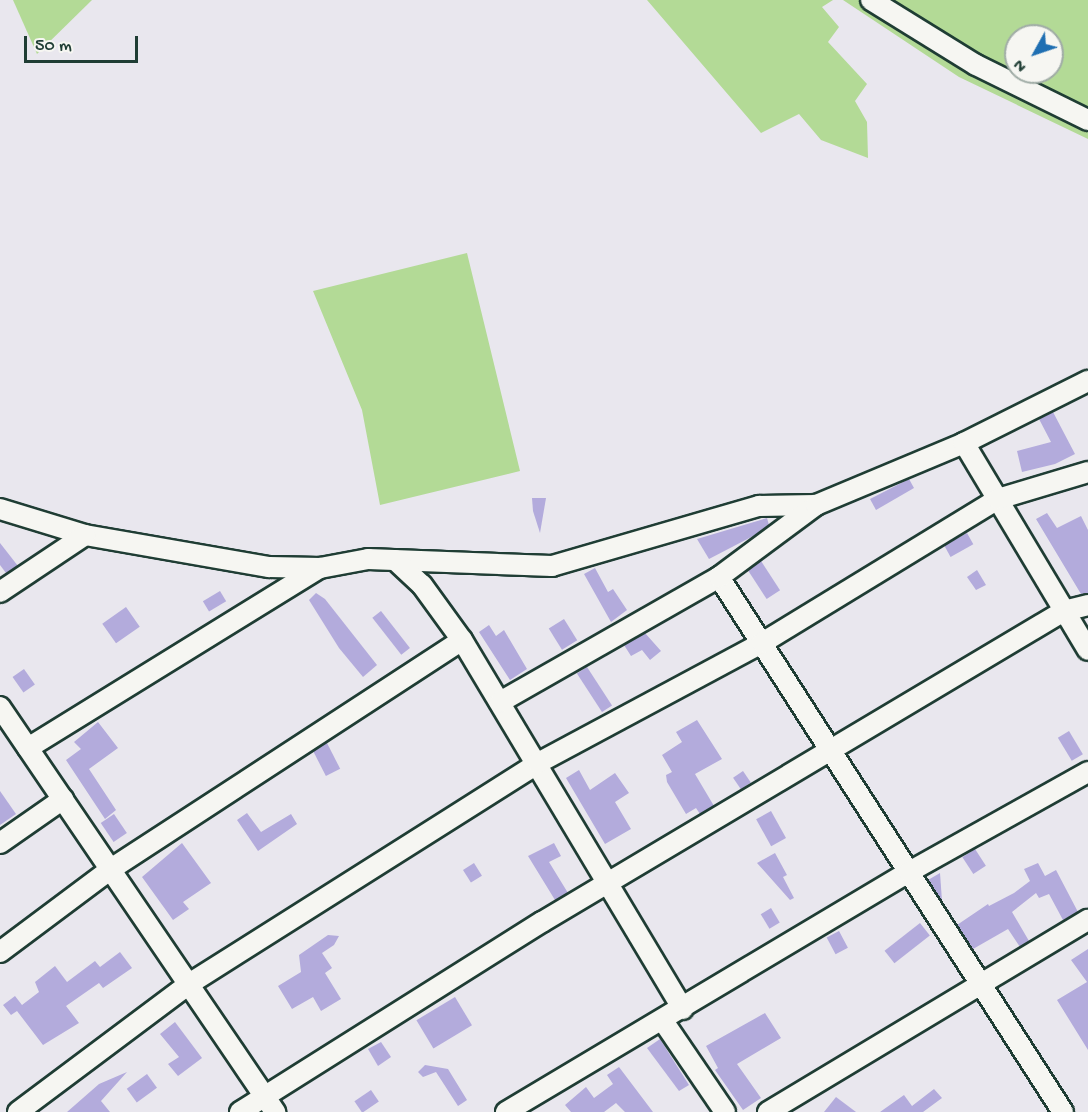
<!DOCTYPE html>
<style>
body{margin:0}
#map{position:relative;width:1088px;height:1112px;overflow:hidden;background:#e9e7ee;font-family:"Gochi Hand",sans-serif}
div>[style]{position:absolute}
.green>*{inset:0;background:#b3da96}
.building>*{inset:0;background:#b3abdc;transform-origin:0 0}
.roads{filter:drop-shadow(2px 0 #1f3d34) drop-shadow(-2px 0 #1f3d34) drop-shadow(0 2px #1f3d34) drop-shadow(0 -2px #1f3d34)}
.minor>*{height:20px;margin:-10px;padding:0 10px;transform-origin:10px;border-radius:10px;background:#f6f6f2}
span{translate:-50% -50%;white-space:nowrap;text-align:center;line-height:1.15;-webkit-text-stroke:5px #f6f6f2;paint-order:stroke}
.north{position:absolute;left:1004px;top:24px;width:60px;height:60px;box-sizing:border-box;background:#f6f6f2;border:2px solid #a0aca6;border-radius:50%;rotate:230deg;font-size:16px;font-weight:700;line-height:24px;text-align:center;color:#1f3d34}
.north::after{content:'';display:block;margin:auto;width:21px;height:27px;background:#1f6fb2;clip-path:polygon(50% 0,100% 100%,50% 72%,0 100%)}
.scale{position:absolute;left:24px;top:36px;width:114px;height:27px;box-sizing:border-box;border:3px solid #1f3d34;border-top:0;padding-left:8px;font-size:18px;line-height:21px;white-space:nowrap;color:#1f3d34;-webkit-text-stroke:4px #f6f6f2;paint-order:stroke}
</style>
<div id="map">
<div class="green">
<div style="clip-path:polygon(13px 0,92px 0,37px 54px)"></div>
<div style="clip-path:polygon(647px 0,833px 0,822px 7px,839px 27px,828px 42px,867px 84px,855px 101px,867px 122px,868px 158px,821px 140px,799px 114px,761px 133px)"></div>
<div style="clip-path:polygon(evenodd,843px 0,1088px 0,1088px 139px,959px 77px,843px 0,1016px 36px,1052px 36px,1052px 72px,1016px 72px,1016px 36px)"></div>
<div style="clip-path:polygon(467px 253px,520px 471px,380px 505px,362px 410px,313px 291px)"></div>
</div>
<div class="building">
<div style="clip-path:polygon(1053px 412px,1075px 454px,1055px 464px,1022px 472px,1017px 451px,1051px 442px,1039px 419px)"></div>
<div style="clip-path:polygon(909px 479px,914px 488px,876px 510px,870px 499px)"></div>
<div style="clip-path:polygon(532px 498px,546px 498px,540px 533px,533px 511px)"></div>
<div style="clip-path:polygon(1047px 513px,1057px 528px,1081px 516px,1088px 530px,1088px 593px,1081px 594px,1036px 519px)"></div>
<div style="clip-path:polygon(767px 518px,769px 525px,757px 534px,709px 559px,697px 539px)"></div>
<div style="left:967px;top:533px;width:13px;height:26px;rotate:61deg"></div>
<div style="clip-path:polygon(0 543px,18px 566px,6px 573px,0 565px)"></div>
<div style="left:761px;top:561px;width:35px;height:16px;rotate:57deg"></div>
<div style="clip-path:polygon(595px 568px,608px 592px,613px 589px,627px 610px,611px 622px,584px 574px)"></div>
<div style="clip-path:polygon(977px 570px,986px 585px,976px 590px,967px 577px)"></div>
<div style="left:220px;top:591px;width:12px;height:20px;rotate:59deg"></div>
<div style="clip-path:polygon(316px 593px,325px 599px,377px 665px,363px 677px,339px 648px,309px 600px)"></div>
<div style="left:126px;top:607px;width:24px;height:29px;rotate:55deg"></div>
<div style="left:381px;top:611px;width:47px;height:11px;rotate:52deg"></div>
<div style="left:564px;top:619px;width:25px;height:18px;rotate:58deg"></div>
<div style="clip-path:polygon(489px 625px,496px 636px,504px 630px,527px 669px,510px 680px,479px 632px)"></div>
<div style="clip-path:polygon(645px 633px,661px 651px,650px 660px,642px 650px,631px 656px,624px 645px)"></div>
<div style="left:587px;top:667px;width:46px;height:12px;rotate:57deg"></div>
<div style="left:24px;top:669px;width:19px;height:14px;rotate:55deg"></div>
<div style="clip-path:polygon(697px 720px,722px 759px,695px 774px,714px 806px,700px 814px,696px 808px,686px 814px,667px 782px,666px 775px,672px 772px,662px 755px,682px 742px,676px 732px)"></div>
<div style="clip-path:polygon(98px 722px,118px 748px,89px 769px,116px 810px,105px 819px,66px 760px,81px 749px,74px 742px)"></div>
<div style="left:1069px;top:731px;width:27px;height:13px;rotate:59deg"></div>
<div style="left:327px;top:743px;width:29px;height:16px;rotate:63deg"></div>
<div style="clip-path:polygon(579px 770px,590px 790px,615px 773px,629px 793px,615px 802px,631px 829px,605px 844px,566px 778px)"></div>
<div style="left:743px;top:771px;width:14px;height:12px;rotate:56deg"></div>
<div style="clip-path:polygon(0 791px,16px 814px,0 825px)"></div>
<div style="left:771px;top:811px;width:31px;height:17px;rotate:61deg"></div>
<div style="clip-path:polygon(247px 813px,261px 832px,291px 814px,297px 824px,258px 851px,237px 820px)"></div>
<div style="left:114px;top:814px;width:23px;height:16px;rotate:56deg"></div>
<div style="clip-path:polygon(182px 843px,211px 883px,183px 902px,189px 909px,173px 920px,142px 877px)"></div>
<div style="clip-path:polygon(554px 843px,561px 856px,549px 862px,568px 893px,555px 900px,528px 856px)"></div>
<div style="left:975px;top:849px;width:20px;height:15px;rotate:57deg"></div>
<div style="clip-path:polygon(775px 853px,787px 875px,783px 877px,794px 898px,790px 900px,757px 863px)"></div>
<div style="left:474px;top:863px;width:15px;height:13px;rotate:58deg"></div>
<div style="clip-path:polygon(1038px 863px,1045px 876px,1056px 870px,1078px 912px,1063px 920px,1049px 894px,1039px 898px,1036px 893px,1012px 912px,1029px 941px,1020px 947px,1008px 929px,973px 949px,957px 925px,988px 904px,989px 906px,1014px 893px,1030px 881px,1024px 869px)"></div>
<div style="clip-path:polygon(940px 873px,942px 901px,928px 880px)"></div>
<div style="left:771px;top:908px;width:17px;height:12px;rotate:59deg"></div>
<div style="left:920px;top:923px;width:16px;height:45px;rotate:52deg"></div>
<div style="left:839px;top:931px;width:19px;height:14px;rotate:62deg"></div>
<div style="clip-path:polygon(328px 935px,339px 936px,334px 945px,322px 953px,332px 968px,325px 973px,341px 999px,321px 1011px,313px 997px,292px 1009px,278px 986px,301px 972px,299px 955px)"></div>
<div style="clip-path:polygon(1088px 949px,1088px 1050px,1057px 1000px,1087px 982px,1071px 960px)"></div>
<div style="clip-path:polygon(120px 952px,132px 968px,103px 988px,99px 983px,66px 1006px,79px 1023px,43px 1045px,17px 1011px,11px 1015px,3px 1005px,15px 996px,22px 1005px,39px 992px,35px 982px,55px 966px,67px 982px,95px 961px,100px 967px)"></div>
<div style="left:455px;top:997px;width:33px;height:45px;rotate:59deg"></div>
<div style="clip-path:polygon(765px 1013px,781px 1038px,737px 1064px,761px 1098px,743px 1110px,715px 1070px,718px 1068px,706px 1046px)"></div>
<div style="clip-path:polygon(175px 1022px,202px 1058px,178px 1076px,168px 1064px,179px 1057px,160px 1034px)"></div>
<div style="clip-path:polygon(660px 1039px,689px 1085px,679px 1091px,647px 1048px)"></div>
<div style="clip-path:polygon(381px 1042px,391px 1057px,378px 1066px,368px 1049px)"></div>
<div style="clip-path:polygon(425px 1065px,448px 1069px,467px 1100px,458px 1106px,436px 1072px,423px 1077px,418px 1072px)"></div>
<div style="clip-path:polygon(619px 1067px,653px 1112px,625px 1112px,616px 1103px,604px 1112px,571px 1112px,565px 1105px,586px 1087px,594px 1098px,613px 1084px,607px 1075px)"></div>
<div style="clip-path:polygon(127px 1072px,101px 1101px,110px 1112px,67px 1112px,99px 1084px)"></div>
<div style="left:147px;top:1074px;width:17px;height:25px;rotate:54deg"></div>
<div style="clip-path:polygon(934px 1089px,942px 1098px,923px 1112px,880px 1112px,904px 1095px,912px 1106px)"></div>
<div style="left:371px;top:1090px;width:14px;height:20px;rotate:56deg"></div>
<div style="clip-path:polygon(836px 1097px,856px 1112px,824px 1112px)"></div>
</div>
<div class="roads">
<div class="minor">
<div style="left:871px;top:0;width:123px;rotate:31.8deg"></div>
<div style="left:976px;top:65px;width:125px;rotate:26.2deg"></div>
<div style="left:964px;top:443px;width:241px;rotate:59.1deg"></div>
<div style="left:0;top:509px;width:89px;rotate:17deg"></div>
<div style="left:85px;top:535px;width:187px;rotate:9.9deg"></div>
<div style="left:269px;top:567px;width:51px;rotate:1.1deg"></div>
<div style="left:320px;top:568px;width:49px;rotate:-10.6deg"></div>
<div style="left:368px;top:559px;width:184px;rotate:2.2deg"></div>
<div style="left:552px;top:566px;width:216px;rotate:-16.2deg"></div>
<div style="left:759px;top:506px;width:57px;rotate:-1deg"></div>
<div style="left:395px;top:560px;width:37px;rotate:43deg"></div>
<div style="left:422px;top:585px;width:68px;rotate:54deg"></div>
<div style="left:462px;top:640px;width:430px;rotate:59.1deg"></div>
<div style="left:719px;top:577px;width:636px;rotate:57.26deg"></div>
<div style="left:0;top:592px;width:102px;rotate:-33.8deg"></div>
<div style="left:500px;top:702px;width:252px;rotate:-29.7deg"></div>
<div style="left:719px;top:577px;width:121px;rotate:-36.6deg"></div>
<div style="left:816px;top:505px;width:160px;rotate:-22.7deg"></div>
<div style="left:964px;top:443px;width:139px;rotate:-26.6deg"></div>
<div style="left:0;top:707px;width:490px;rotate:55.8deg"></div>
<div style="left:28px;top:748px;width:343px;rotate:-31.7deg"></div>
<div style="left:0;top:843px;width:77px;rotate:-34.9deg"></div>
<div style="left:0;top:952px;width:139px;rotate:-36.8deg"></div>
<div style="left:111px;top:869px;width:419px;rotate:-33.1deg"></div>
<div style="left:663px;top:1021px;width:110px;rotate:55.7deg"></div>
<div style="left:18px;top:1112px;width:214px;rotate:-36.8deg"></div>
<div style="left:189px;top:984px;width:413px;rotate:-32.3deg"></div>
<div style="left:538px;top:763px;width:254px;rotate:-28.2deg"></div>
<div style="left:762px;top:643px;width:276px;rotate:-31.4deg"></div>
<div style="left:998px;top:499px;width:94px;rotate:-16.7deg"></div>
<div style="left:240px;top:1112px;width:357px;rotate:-32.2deg"></div>
<div style="left:542px;top:922px;width:608px;rotate:-30.79deg"></div>
<div style="left:1064px;top:611px;width:25px;rotate:-14deg"></div>
<div style="left:506px;top:1112px;width:469px;rotate:-30.8deg"></div>
<div style="left:909px;top:872px;width:205px;rotate:-29.2deg"></div>
<div style="left:768px;top:1112px;width:373px;rotate:-31deg"></div>
</div>
</div>
<div class="north">N</div>
<div class="scale">50 m</div>
</div>
